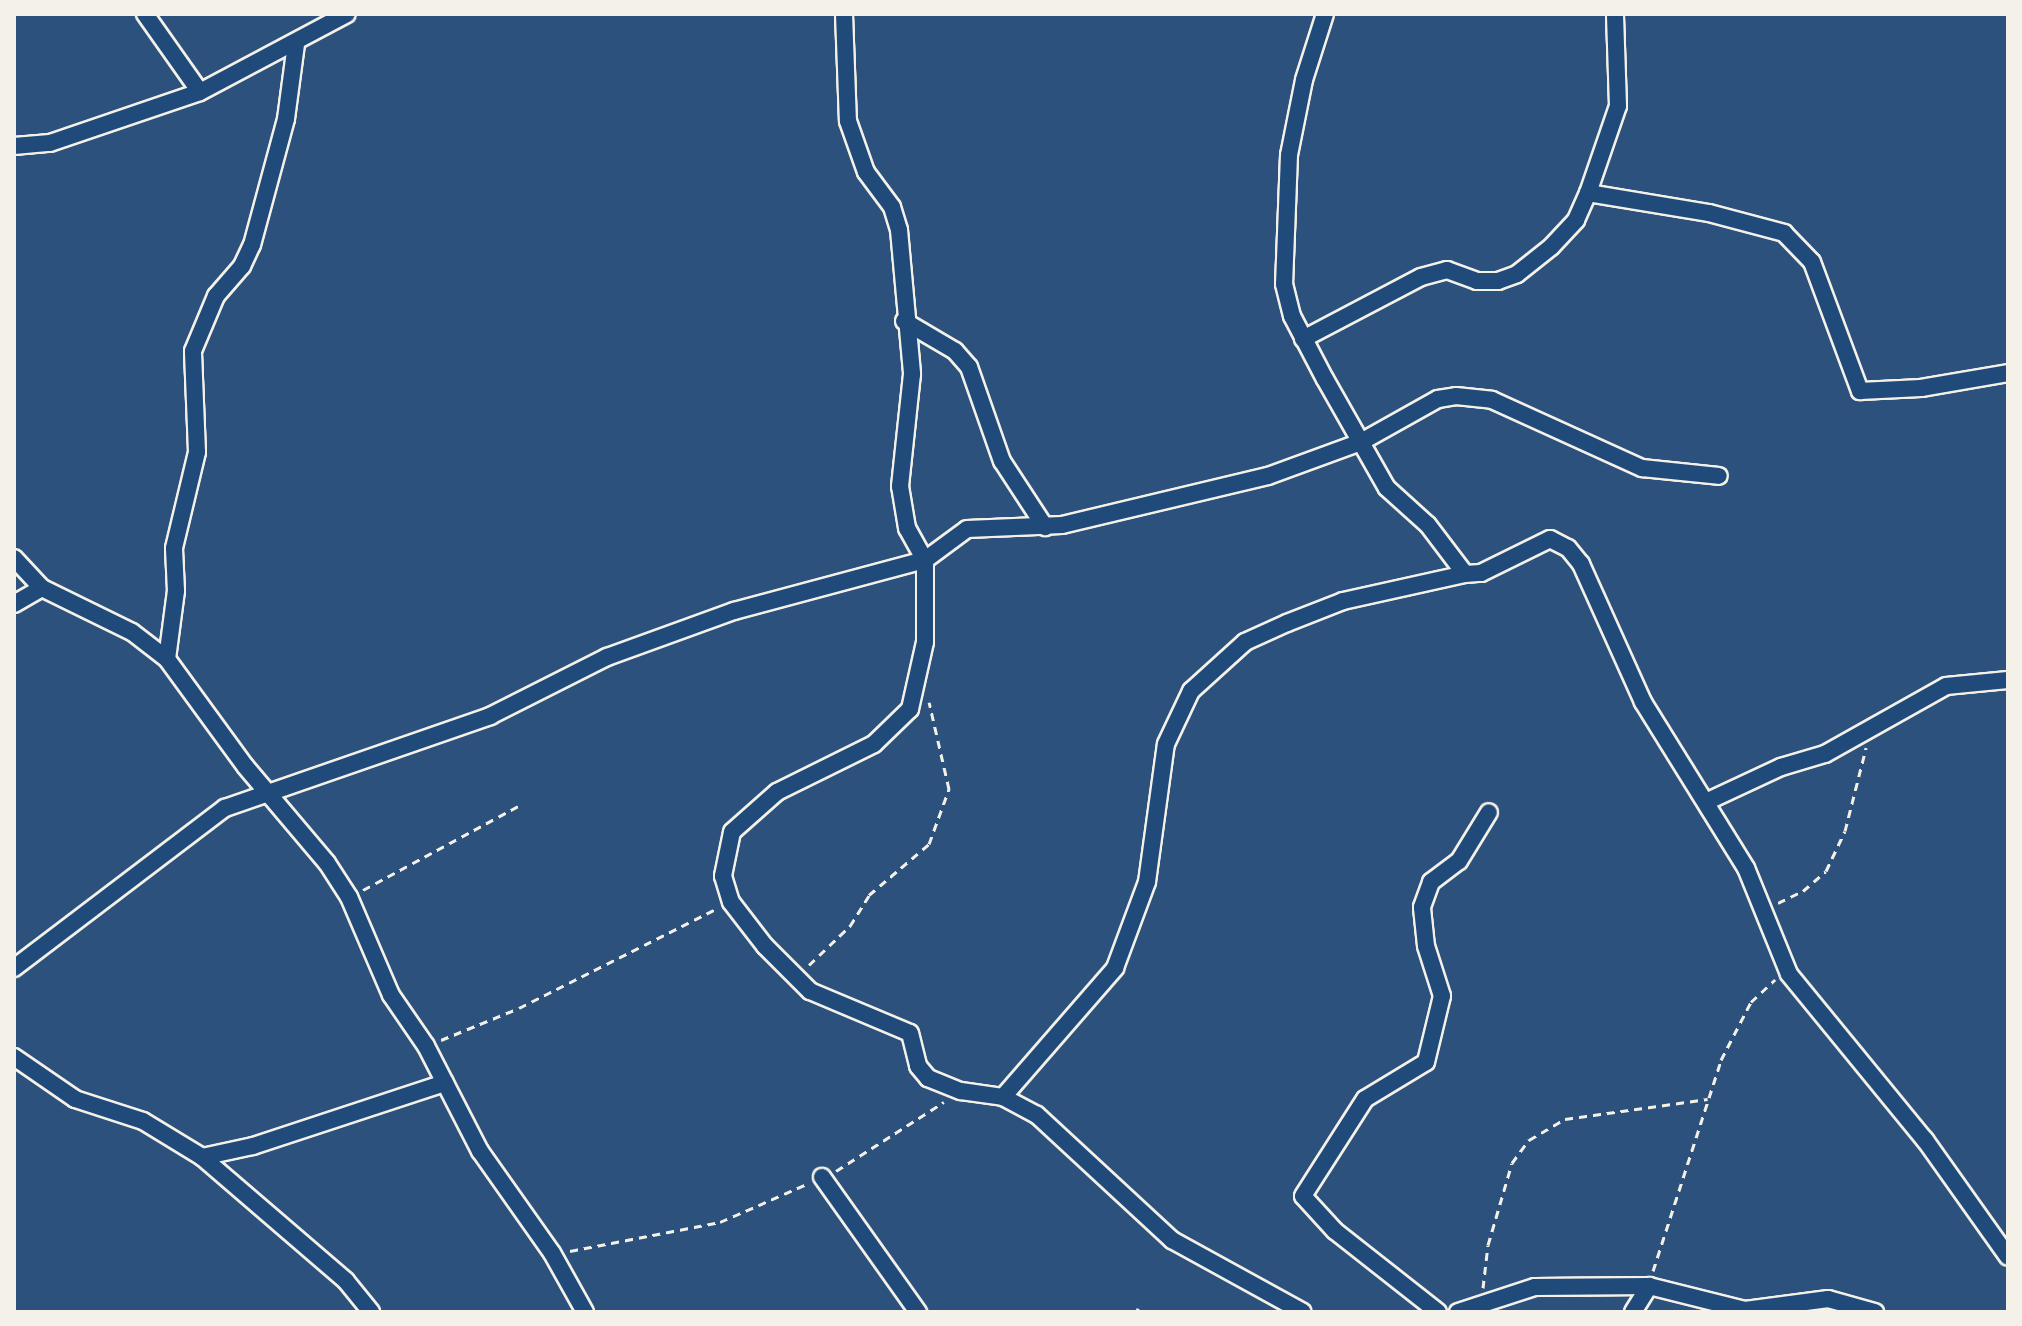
<!DOCTYPE html>
<style>
body{margin:0}
#map{position:relative;width:2022px;height:1326px;overflow:hidden;background:#2d517d;font-family:Kalam,sans-serif}
div>[style]{position:absolute}
.path>*{height:3px;margin-top:-1.5px;transform-origin:0;background:repeating-linear-gradient(90deg,#f4f1e8 0 8px,transparent 0 14px)}
.roads{filter:drop-shadow(2px 0 #f4f1e8) drop-shadow(-2px 0 #f4f1e8) drop-shadow(0 2px #f4f1e8) drop-shadow(0 -2px #f4f1e8)}
.minor>*{height:16px;margin:-8px;padding:0 8px;transform-origin:8px;border-radius:8px;background:#1f4a7a}
span{translate:-50% -50%;white-space:nowrap;text-align:center;line-height:1.15;-webkit-text-stroke:6px #1f4a7a;paint-order:stroke}
.frame{position:absolute;inset:0;border:16px solid #f4f1e8;pointer-events:none}
</style>
<div id="map">
<div class="path">
<div style="left:363px;top:890px;width:181px;rotate:-28.4deg"></div>
<div style="left:1778px;top:903px;width:28px;rotate:-26deg"></div>
<div style="left:1803px;top:891px;width:30px;rotate:-41deg"></div>
<div style="left:1826px;top:871px;width:44px;rotate:-64.6deg"></div>
<div style="left:1845px;top:831px;width:86px;rotate:-75.8deg"></div>
<div style="left:809px;top:965px;width:57px;rotate:-43.6deg"></div>
<div style="left:850px;top:926px;width:36px;rotate:-58deg"></div>
<div style="left:869px;top:895px;width:79px;rotate:-40.4deg"></div>
<div style="left:929px;top:844px;width:59px;rotate:-70deg"></div>
<div style="left:949px;top:789px;width:89px;rotate:-102.9deg"></div>
<div style="left:441px;top:1040px;width:84px;rotate:-22.3deg"></div>
<div style="left:519px;top:1008px;width:220px;rotate:-26.7deg"></div>
<div style="left:836px;top:1171px;width:128px;rotate:-32.6deg"></div>
<div style="left:570px;top:1251px;width:153px;rotate:-10.9deg"></div>
<div style="left:720px;top:1222px;width:95px;rotate:-23.6deg"></div>
<div style="left:1653px;top:1271px;width:222px;rotate:-72.1deg"></div>
<div style="left:1721px;top:1060px;width:65px;rotate:-62.7deg"></div>
<div style="left:1751px;top:1002px;width:33px;rotate:-43deg"></div>
<div style="left:1483px;top:1288px;width:43px;rotate:-83.4deg"></div>
<div style="left:1488px;top:1245px;width:85px;rotate:-73.7deg"></div>
<div style="left:1512px;top:1163px;width:29px;rotate:-54deg"></div>
<div style="left:1529px;top:1140px;width:42px;rotate:-30.3deg"></div>
<div style="left:1565px;top:1119px;width:144px;rotate:-8deg"></div>
<div style="left:1137px;top:1312px;width:4px;rotate:-76deg"></div>
</div>
<div class="roads">
<div class="minor">
<div style="left:145px;top:14px;width:95px;rotate:54.8deg"></div>
<div style="left:844px;top:14px;width:107px;rotate:87.9deg"></div>
<div style="left:848px;top:121px;width:54px;rotate:70.6deg"></div>
<div style="left:866px;top:172px;width:44px;rotate:53.4deg"></div>
<div style="left:892px;top:207px;width:24px;rotate:73deg"></div>
<div style="left:899px;top:230px;width:145px;rotate:84.8deg"></div>
<div style="left:912px;top:374px;width:113px;rotate:96.1deg"></div>
<div style="left:900px;top:486px;width:43px;rotate:80.5deg"></div>
<div style="left:907px;top:528px;width:37px;rotate:61deg"></div>
<div style="left:925px;top:560px;width:52px;rotate:-36.4deg"></div>
<div style="left:967px;top:529px;width:95px;rotate:-2.4deg"></div>
<div style="left:1062px;top:525px;width:212px;rotate:-13.4deg"></div>
<div style="left:1268px;top:476px;width:99px;rotate:-20.1deg"></div>
<div style="left:1361px;top:442px;width:88px;rotate:-29.2deg"></div>
<div style="left:1438px;top:399px;width:18px;rotate:-9deg"></div>
<div style="left:1456px;top:396px;width:36px;rotate:6deg"></div>
<div style="left:1492px;top:400px;width:165px;rotate:24.4deg"></div>
<div style="left:1642px;top:468px;width:77px;rotate:5.9deg"></div>
<div style="left:1325px;top:14px;width:69px;rotate:107.7deg"></div>
<div style="left:1304px;top:80px;width:76px;rotate:101.3deg"></div>
<div style="left:1289px;top:155px;width:129px;rotate:92.2deg"></div>
<div style="left:1284px;top:284px;width:33px;rotate:76deg"></div>
<div style="left:1292px;top:316px;width:71px;rotate:62.4deg"></div>
<div style="left:1325px;top:379px;width:125px;rotate:60.4deg"></div>
<div style="left:1387px;top:488px;width:55px;rotate:42.1deg"></div>
<div style="left:1428px;top:525px;width:61px;rotate:52.9deg"></div>
<div style="left:1465px;top:574px;width:16px;rotate:-4deg"></div>
<div style="left:1481px;top:573px;width:77px;rotate:-26.2deg"></div>
<div style="left:1550px;top:539px;width:20px;rotate:27deg"></div>
<div style="left:1568px;top:548px;width:21px;rotate:51deg"></div>
<div style="left:1581px;top:564px;width:151px;rotate:65.8deg"></div>
<div style="left:1643px;top:702px;width:195px;rotate:58.2deg"></div>
<div style="left:1746px;top:868px;width:114px;rotate:67.9deg"></div>
<div style="left:1789px;top:974px;width:215px;rotate:50.7deg"></div>
<div style="left:1925px;top:1140px;width:143px;rotate:54.6deg"></div>
<div style="left:14px;top:146px;width:36px;rotate:-5deg"></div>
<div style="left:50px;top:143px;width:158px;rotate:-18.8deg"></div>
<div style="left:200px;top:92px;width:166px;rotate:-28deg"></div>
<div style="left:1588px;top:193px;width:123px;rotate:9.4deg"></div>
<div style="left:1709px;top:213px;width:78px;rotate:14.9deg"></div>
<div style="left:1784px;top:233px;width:40px;rotate:46deg"></div>
<div style="left:1812px;top:262px;width:138px;rotate:69.6deg"></div>
<div style="left:1860px;top:391px;width:61px;rotate:-2.8deg"></div>
<div style="left:1921px;top:388px;width:88px;rotate:-9.8deg"></div>
<div style="left:904px;top:321px;width:59px;rotate:30.5deg"></div>
<div style="left:955px;top:351px;width:21px;rotate:49deg"></div>
<div style="left:969px;top:367px;width:100px;rotate:70.7deg"></div>
<div style="left:1002px;top:461px;width:79px;rotate:56.9deg"></div>
<div style="left:1303px;top:339px;width:133px;rotate:-27.7deg"></div>
<div style="left:1421px;top:277px;width:27px;rotate:-15deg"></div>
<div style="left:1447px;top:270px;width:32px;rotate:20deg"></div>
<div style="left:1477px;top:281px;width:21px"></div>
<div style="left:1498px;top:281px;width:20px;rotate:-20deg"></div>
<div style="left:1517px;top:274px;width:43px;rotate:-38.5deg"></div>
<div style="left:1551px;top:247px;width:37px;rotate:-47deg"></div>
<div style="left:1576px;top:220px;width:30px;rotate:-66deg"></div>
<div style="left:1588px;top:193px;width:92px;rotate:-71deg"></div>
<div style="left:1618px;top:106px;width:92px;rotate:-91.9deg"></div>
<div style="left:14px;top:558px;width:41px;rotate:47deg"></div>
<div style="left:42px;top:588px;width:100px;rotate:26.1deg"></div>
<div style="left:132px;top:632px;width:44px;rotate:37.6deg"></div>
<div style="left:167px;top:659px;width:132px;rotate:53.9deg"></div>
<div style="left:245px;top:766px;width:127px;rotate:49.8deg"></div>
<div style="left:327px;top:863px;width:40px;rotate:57.1deg"></div>
<div style="left:349px;top:897px;width:107px;rotate:66.8deg"></div>
<div style="left:391px;top:995px;width:62px;rotate:55.5deg"></div>
<div style="left:426px;top:1046px;width:118px;rotate:62.8deg"></div>
<div style="left:480px;top:1151px;width:125px;rotate:54.8deg"></div>
<div style="left:552px;top:1253px;width:68px;rotate:60.8deg"></div>
<div style="left:14px;top:604px;width:32px;rotate:-30deg"></div>
<div style="left:167px;top:659px;width:69px;rotate:-82.5deg"></div>
<div style="left:176px;top:591px;width:43px;rotate:-92.7deg"></div>
<div style="left:174px;top:548px;width:99px;rotate:-76.5deg"></div>
<div style="left:197px;top:452px;width:101px;rotate:-92.3deg"></div>
<div style="left:193px;top:351px;width:60px;rotate:-67.3deg"></div>
<div style="left:216px;top:296px;width:40px;rotate:-49deg"></div>
<div style="left:242px;top:266px;width:23px;rotate:-65deg"></div>
<div style="left:252px;top:245px;width:131px;rotate:-74.9deg"></div>
<div style="left:286px;top:119px;width:76px;rotate:-82.4deg"></div>
<div style="left:1708px;top:801px;width:81px;rotate:-25deg"></div>
<div style="left:1781px;top:767px;width:46px;rotate:-16.5deg"></div>
<div style="left:1825px;top:754px;width:139px;rotate:-29.3deg"></div>
<div style="left:1946px;top:686px;width:62px;rotate:-5.5deg"></div>
<div style="left:14px;top:968px;width:265px;rotate:-37.2deg"></div>
<div style="left:225px;top:808px;width:281px;rotate:-19.1deg"></div>
<div style="left:490px;top:716px;width:131px;rotate:-26.8deg"></div>
<div style="left:607px;top:657px;width:135px;rotate:-19.9deg"></div>
<div style="left:734px;top:611px;width:198px;rotate:-15deg"></div>
<div style="left:925px;top:560px;width:82px;rotate:90deg"></div>
<div style="left:925px;top:642px;width:69px;rotate:102.6deg"></div>
<div style="left:910px;top:709px;width:50px;rotate:135.8deg"></div>
<div style="left:874px;top:744px;width:108px;rotate:153.7deg"></div>
<div style="left:777px;top:792px;width:60px;rotate:138.4deg"></div>
<div style="left:732px;top:832px;width:45px;rotate:101.6deg"></div>
<div style="left:723px;top:876px;width:27px;rotate:73deg"></div>
<div style="left:731px;top:902px;width:56px;rotate:52.3deg"></div>
<div style="left:765px;top:946px;width:64px;rotate:45deg"></div>
<div style="left:810px;top:991px;width:108px;rotate:22.8deg"></div>
<div style="left:910px;top:1033px;width:34px;rotate:76deg"></div>
<div style="left:918px;top:1066px;width:16px;rotate:50deg"></div>
<div style="left:928px;top:1078px;width:35px;rotate:22deg"></div>
<div style="left:961px;top:1091px;width:42px;rotate:8.1deg"></div>
<div style="left:1003px;top:1097px;width:38px;rotate:28deg"></div>
<div style="left:1037px;top:1115px;width:184px;rotate:42.8deg"></div>
<div style="left:1172px;top:1240px;width:149px;rotate:28.8deg"></div>
<div style="left:14px;top:1057px;width:74px;rotate:34.5deg"></div>
<div style="left:75px;top:1099px;width:71px;rotate:17.9deg"></div>
<div style="left:143px;top:1121px;width:69px;rotate:31.4deg"></div>
<div style="left:202px;top:1157px;width:190px;rotate:40.7deg"></div>
<div style="left:346px;top:1281px;width:40px;rotate:51deg"></div>
<div style="left:1003px;top:1097px;width:171px;rotate:-49deg"></div>
<div style="left:1115px;top:968px;width:92px;rotate:-69.6deg"></div>
<div style="left:1147px;top:882px;width:139px;rotate:-82.2deg"></div>
<div style="left:1166px;top:744px;width:59px;rotate:-64.7deg"></div>
<div style="left:1191px;top:691px;width:73px;rotate:-42.2deg"></div>
<div style="left:1245px;top:642px;width:46px;rotate:-24.3deg"></div>
<div style="left:1287px;top:623px;width:60px;rotate:-21.4deg"></div>
<div style="left:1343px;top:601px;width:125px;rotate:-12.5deg"></div>
<div style="left:202px;top:1157px;width:52px;rotate:-12.2deg"></div>
<div style="left:253px;top:1146px;width:202px;rotate:-18.2deg"></div>
<div style="left:822px;top:1177px;width:166px;rotate:54.6deg"></div>
<div style="left:1438px;top:1312px;width:131px;rotate:-141.8deg"></div>
<div style="left:1335px;top:1231px;width:47px;rotate:-132.4deg"></div>
<div style="left:1303px;top:1196px;width:115px;rotate:-57.4deg"></div>
<div style="left:1365px;top:1099px;width:71px;rotate:-31.2deg"></div>
<div style="left:1426px;top:1062px;width:68px;rotate:-76.4deg"></div>
<div style="left:1442px;top:996px;width:52px;rotate:-107.7deg"></div>
<div style="left:1426px;top:946px;width:39px;rotate:-96deg"></div>
<div style="left:1422px;top:907px;width:27px;rotate:-70deg"></div>
<div style="left:1431px;top:882px;width:35px;rotate:-37deg"></div>
<div style="left:1459px;top:861px;width:57px;rotate:-58.5deg"></div>
<div style="left:1458px;top:1312px;width:81px;rotate:-18deg"></div>
<div style="left:1535px;top:1287px;width:114px;rotate:-0.5deg"></div>
<div style="left:1649px;top:1286px;width:99px;rotate:14deg"></div>
<div style="left:1745px;top:1310px;width:84px;rotate:-7.5deg"></div>
<div style="left:1828px;top:1299px;width:49px;rotate:15.5deg"></div>
<div style="left:1633px;top:1312px;width:31px;rotate:-58deg"></div>
</div>
</div>
<div class="frame"></div>
</div>
